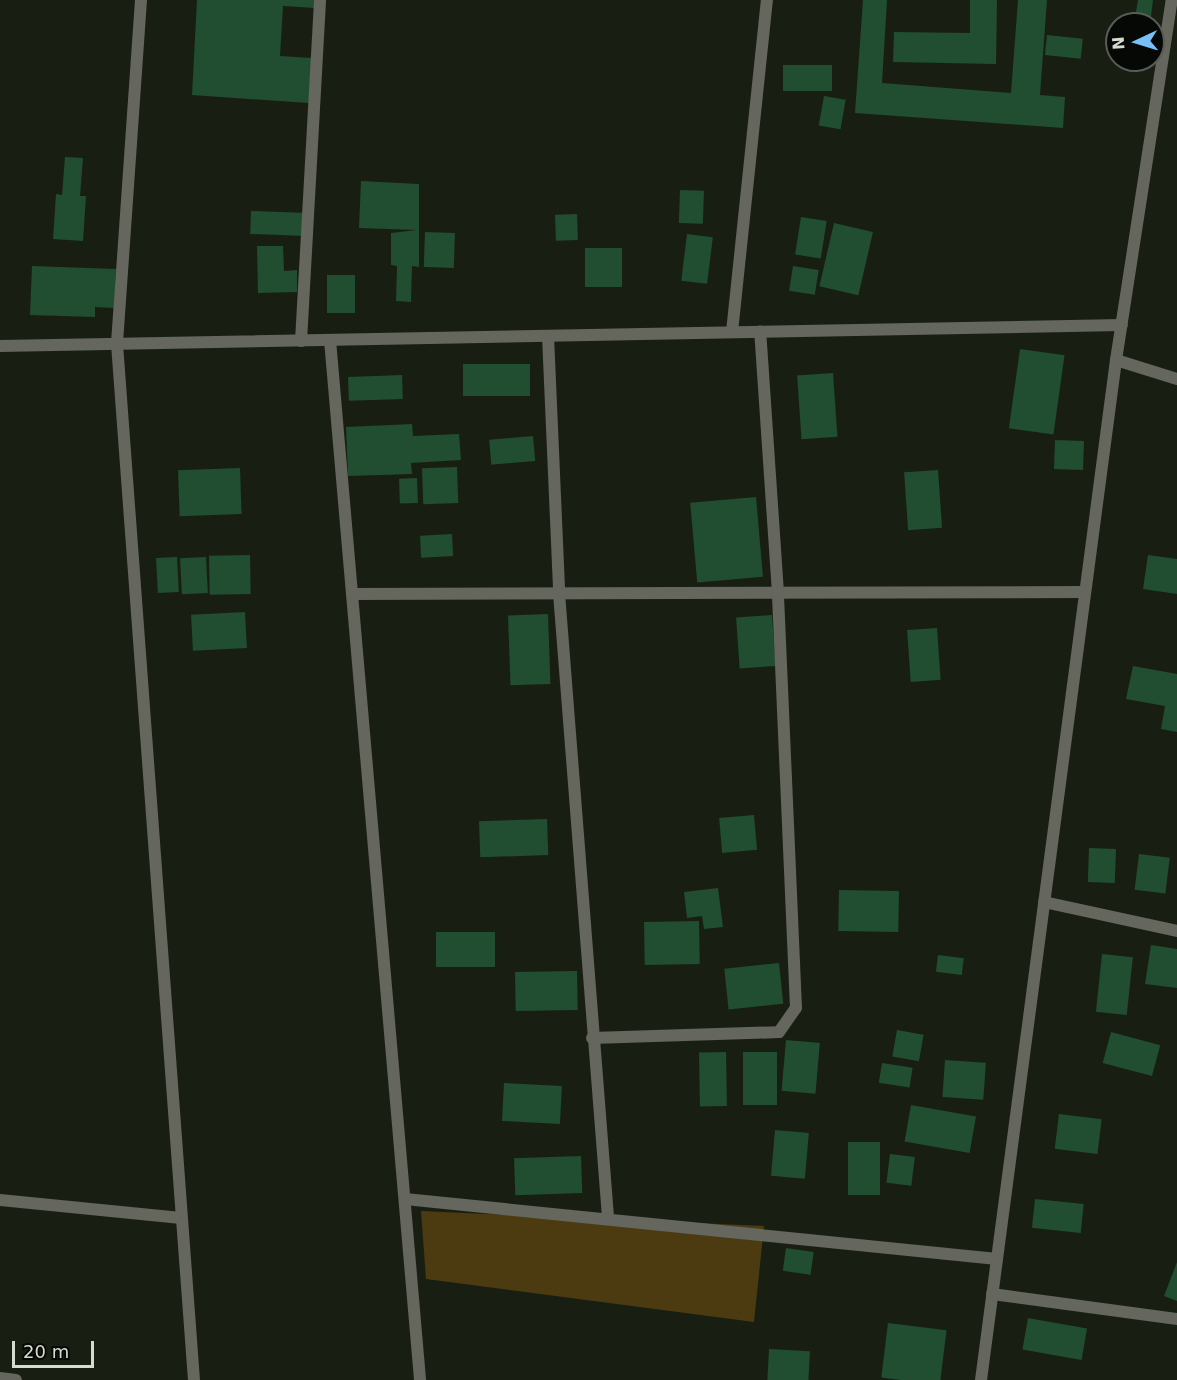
<!DOCTYPE html>
<style>
body{margin:0}
#map{position:relative;width:1177px;height:1380px;overflow:hidden;background:#181f12;font-family:"DejaVu Sans",sans-serif}
div>[style]{position:absolute}
.green>*{inset:0;background:#4c3b10}
.building>*{inset:0;background:#214d31;transform-origin:0 0}
.service>*{height:12px;margin:-6px;padding:0 6px;transform-origin:6px;border-radius:6px;background:#65665e}
.minor>*{height:12px;margin:-6px;padding:0 6px;transform-origin:6px;border-radius:6px;background:#65665e}
span{translate:-50% -50%;white-space:nowrap;text-align:center;line-height:1.15;-webkit-text-stroke:4.5px #050804;paint-order:stroke}
.north{position:absolute;left:1105px;top:12px;width:60px;height:60px;box-sizing:border-box;background:#050804;border:2px solid #595c56;border-radius:50%;rotate:266deg;font-size:16px;font-weight:700;line-height:24px;text-align:center;color:#d6dbd2}
.north::after{content:'';display:block;margin:auto;width:21px;height:27px;background:#76c0f7;clip-path:polygon(50% 0,100% 100%,50% 72%,0 100%)}
.scale{position:absolute;left:12px;top:1341px;width:82px;height:27px;box-sizing:border-box;border:3px solid #d6dbd2;border-top:0;padding-left:8px;font-size:18px;line-height:21px;white-space:nowrap;color:#d6dbd2;-webkit-text-stroke:4px #050804;paint-order:stroke}
</style>
<div id="map">
<div class="green">
<div style="clip-path:polygon(421px 1211px,764px 1226px,754px 1322px,426px 1279px)"></div>
</div>
<div class="building">
<div style="clip-path:polygon(197px 0,315px 0,315px 8px,283px 6px,280px 56px,312px 58px,309px 103px,192px 95px)"></div>
<div style="clip-path:polygon(863px 0,887px 0,882px 83px,1011px 93px,1018px 0,1047px 0,1040px 95px,1065px 97px,1063px 128px,855px 113px)"></div>
<div style="clip-path:polygon(970px 0,997px 0,996px 64px,893px 62px,894px 32px,970px 33px)"></div>
<div style="clip-path:polygon(1138px 0,1153px 0,1150px 24px,1134px 24px)"></div>
<div style="left:1047px;top:35px;width:36px;height:20px;rotate:6deg"></div>
<div style="left:783px;top:65px;width:49px;height:26px"></div>
<div style="left:824px;top:96px;width:22px;height:30px;rotate:10deg"></div>
<div style="clip-path:polygon(65px 157px,83px 158px,80px 196px,86px 196px,83px 241px,53px 239px,56px 194px,62px 195px)"></div>
<div style="clip-path:polygon(361px 181px,419px 184px,419px 267px,412px 266px,411px 302px,396px 301px,397px 266px,391px 265px,391px 233px,417px 230px,359px 228px)"></div>
<div style="left:680px;top:190px;width:24px;height:33px;rotate:2deg"></div>
<div style="left:251px;top:211px;width:56px;height:23px;rotate:2deg"></div>
<div style="left:577px;top:214px;width:26px;height:22px;rotate:88deg"></div>
<div style="left:801px;top:217px;width:26px;height:38px;rotate:9deg"></div>
<div style="left:834px;top:223px;width:40px;height:65px;rotate:13deg"></div>
<div style="left:425px;top:232px;width:30px;height:35px;rotate:2deg"></div>
<div style="left:687px;top:234px;width:26px;height:47px;rotate:7deg"></div>
<div style="clip-path:polygon(257px 246px,283px 246px,284px 271px,297px 270px,297px 292px,258px 293px)"></div>
<div style="left:585px;top:248px;width:37px;height:39px"></div>
<div style="clip-path:polygon(32px 266px,116px 269px,114px 308px,95px 307px,95px 317px,30px 315px)"></div>
<div style="left:793px;top:266px;width:26px;height:25px;rotate:9deg"></div>
<div style="left:327px;top:275px;width:28px;height:38px"></div>
<div style="left:1020px;top:349px;width:45px;height:80px;rotate:8deg"></div>
<div style="left:530px;top:364px;width:32px;height:67px;rotate:90deg"></div>
<div style="left:833px;top:373px;width:64px;height:36px;rotate:86deg"></div>
<div style="left:402px;top:375px;width:24px;height:54px;rotate:88deg"></div>
<div style="clip-path:polygon(412px 424px,413px 436px,459px 434px,461px 460px,411px 463px,412px 474px,348px 476px,346px 427px)"></div>
<div style="left:533px;top:436px;width:25px;height:44px;rotate:85deg"></div>
<div style="left:1055px;top:440px;width:29px;height:29px;rotate:2deg"></div>
<div style="left:457px;top:467px;width:36px;height:35px;rotate:88deg"></div>
<div style="left:240px;top:468px;width:46px;height:62px;rotate:88deg"></div>
<div style="left:938px;top:470px;width:58px;height:34px;rotate:86deg"></div>
<div style="left:417px;top:478px;width:25px;height:18px;rotate:88deg"></div>
<div style="left:756px;top:497px;width:80px;height:66px;rotate:85deg"></div>
<div style="left:452px;top:534px;width:22px;height:32px;rotate:87deg"></div>
<div style="left:250px;top:555px;width:39px;height:41px;rotate:89deg"></div>
<div style="clip-path:polygon(1148px 555px,1177px 559px,1177px 594px,1143px 589px)"></div>
<div style="left:177px;top:557px;width:35px;height:21px;rotate:87deg"></div>
<div style="left:206px;top:557px;width:36px;height:26px;rotate:87deg"></div>
<div style="left:245px;top:612px;width:36px;height:54px;rotate:87deg"></div>
<div style="left:548px;top:614px;width:70px;height:40px;rotate:88deg"></div>
<div style="left:772px;top:615px;width:51px;height:36px;rotate:86deg"></div>
<div style="left:937px;top:628px;width:52px;height:30px;rotate:86deg"></div>
<div style="clip-path:polygon(1133px 666px,1177px 674px,1177px 732px,1161px 729px,1165px 706px,1126px 699px)"></div>
<div style="left:754px;top:815px;width:35px;height:35px;rotate:85deg"></div>
<div style="left:547px;top:819px;width:36px;height:68px;rotate:88deg"></div>
<div style="left:1089px;top:848px;width:27px;height:34px;rotate:2deg"></div>
<div style="left:1139px;top:854px;width:31px;height:36px;rotate:7deg"></div>
<div style="clip-path:polygon(718px 888px,723px 927px,704px 929px,702px 916px,687px 918px,684px 892px)"></div>
<div style="left:839px;top:890px;width:60px;height:41px;rotate:1deg"></div>
<div style="left:699px;top:921px;width:43px;height:55px;rotate:89deg"></div>
<div style="left:436px;top:932px;width:59px;height:35px"></div>
<div style="clip-path:polygon(1151px 945px,1177px 949px,1177px 988px,1145px 984px)"></div>
<div style="left:1102px;top:954px;width:31px;height:58px;rotate:6deg"></div>
<div style="left:938px;top:955px;width:26px;height:17px;rotate:7deg"></div>
<div style="left:779px;top:963px;width:41px;height:55px;rotate:84deg"></div>
<div style="left:577px;top:971px;width:39px;height:62px;rotate:89deg"></div>
<div style="left:897px;top:1030px;width:27px;height:27px;rotate:10deg"></div>
<div style="left:1111px;top:1032px;width:51px;height:32px;rotate:15deg"></div>
<div style="left:786px;top:1040px;width:34px;height:51px;rotate:5deg"></div>
<div style="left:726px;top:1052px;width:54px;height:27px;rotate:89deg"></div>
<div style="left:743px;top:1052px;width:34px;height:53px"></div>
<div style="left:945px;top:1060px;width:41px;height:37px;rotate:4deg"></div>
<div style="left:882px;top:1063px;width:31px;height:20px;rotate:9deg"></div>
<div style="left:504px;top:1083px;width:58px;height:38px;rotate:3deg"></div>
<div style="left:911px;top:1105px;width:66px;height:37px;rotate:10deg"></div>
<div style="left:1059px;top:1114px;width:43px;height:35px;rotate:7deg"></div>
<div style="left:775px;top:1130px;width:34px;height:46px;rotate:5deg"></div>
<div style="left:848px;top:1142px;width:32px;height:53px"></div>
<div style="left:890px;top:1154px;width:25px;height:29px;rotate:7deg"></div>
<div style="left:581px;top:1156px;width:37px;height:67px;rotate:88deg"></div>
<div style="left:1035px;top:1199px;width:49px;height:29px;rotate:6deg"></div>
<div style="left:786px;top:1248px;width:28px;height:23px;rotate:8deg"></div>
<div style="clip-path:polygon(1177px 1262px,1177px 1301px,1164px 1296px)"></div>
<div style="left:1028px;top:1318px;width:60px;height:32px;rotate:10deg"></div>
<div style="left:888px;top:1323px;width:59px;height:55px;rotate:7deg"></div>
<div style="left:769px;top:1349px;width:41px;height:31px;rotate:3deg"></div>
</div>
<div class="service">
<div style="left:732px;top:332px;width:334px;rotate:-84deg"></div>
</div>
<div class="minor">
<div style="left:141px;top:0;width:345px;rotate:94deg"></div>
<div style="left:117px;top:344px;width:1039px;rotate:85.75deg"></div>
<div style="left:548px;top:336px;width:257px;rotate:87.5deg"></div>
<div style="left:559px;top:593px;width:626px;rotate:85.51deg"></div>
<div style="left:330px;top:340px;width:1044px;rotate:85.05deg"></div>
<div style="left:301px;top:341px;width:342px;rotate:-86.8deg"></div>
<div style="left:0;top:346px;width:1122px;rotate:-1.07deg"></div>
<div style="left:1116px;top:360px;width:64px;rotate:17.3deg"></div>
<div style="left:352px;top:594px;width:733px;rotate:-0.16deg"></div>
<div style="left:1044px;top:902px;width:136px;rotate:12.3deg"></div>
<div style="left:592px;top:1038px;width:187px;rotate:-1.8deg"></div>
<div style="left:779px;top:1032px;width:29px;rotate:-55deg"></div>
<div style="left:796px;top:1008px;width:415px;rotate:-92.5deg"></div>
<div style="left:778px;top:593px;width:262px;rotate:-93.9deg"></div>
<div style="left:405px;top:1199px;width:595px;rotate:5.79deg"></div>
<div style="left:0;top:1200px;width:182px;rotate:5.7deg"></div>
<div style="left:992px;top:1294px;width:187px;rotate:7.7deg"></div>
<div style="left:0;top:1378px;width:16px;rotate:7deg"></div>
<div style="left:981px;top:1380px;width:1029px;rotate:-82.46deg"></div>
<div style="left:1116px;top:360px;width:364px;rotate:-81.2deg"></div>
</div>
<div class="north">N</div>
<div class="scale">20 m</div>
</div>
